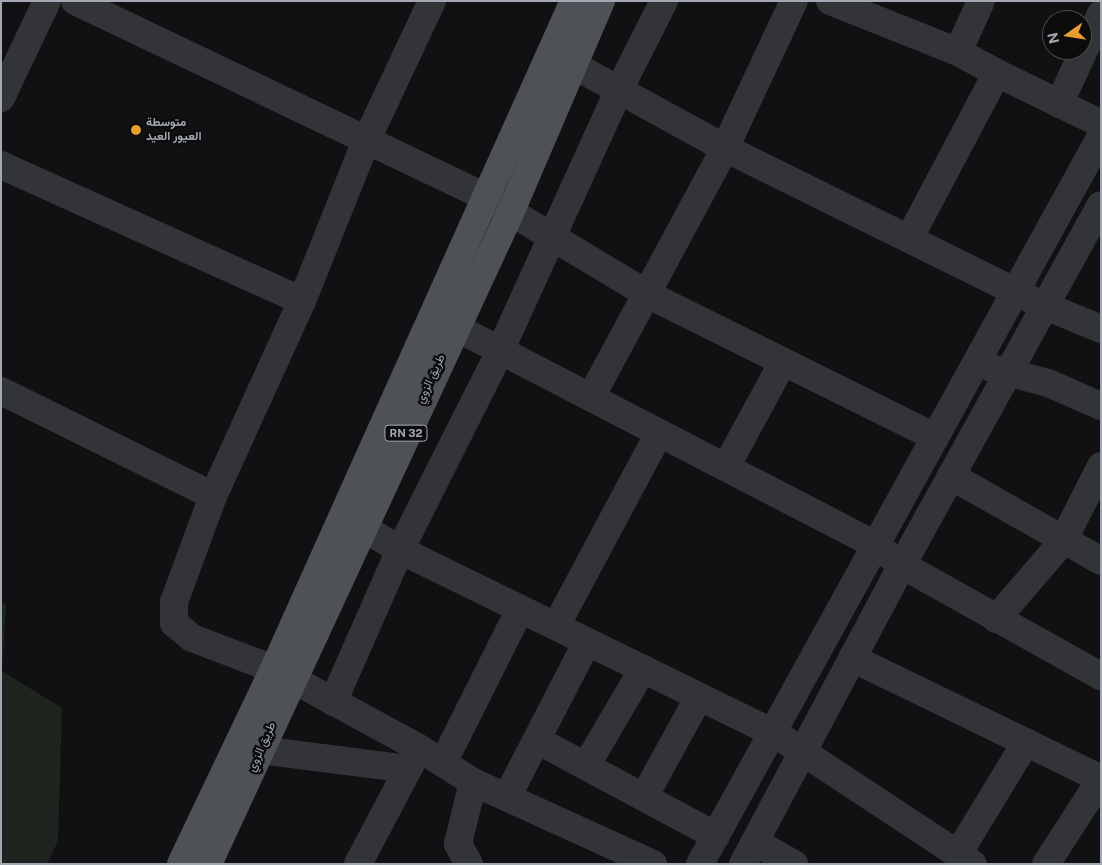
<!DOCTYPE html>
<meta charset="utf-8">
<style>
body{margin:0}
#map{position:relative;width:1102px;height:865px;overflow:hidden;background:#111113;font-family:"Public Sans",Vazirmatn,sans-serif}
div>[style]{position:absolute}
.green>*{inset:0;background:#1e251e}
.minor>*{height:28px;margin:-14px;padding:0 14px;transform-origin:14px;border-radius:14px;background:#323437}
.major>*{height:28px;margin:-14px;padding:0 14px;transform-origin:14px;border-radius:14px;background:#4e5156}
.dots>*{width:14px;height:14px;translate:-50% -50%;box-sizing:border-box;border:2px solid #0c0c0d;border-radius:50%}
span{translate:-50% -50%;white-space:nowrap;text-align:center;line-height:1.15;-webkit-text-stroke:4.5px #0c0c0d;paint-order:stroke}
.shield-label span{padding:1px 4px;background:#0c0c0d;border:1px solid;border-radius:4px;-webkit-text-stroke-width:0}
.shield-label{font-size:11px;color:#a3a9b3;font-weight:700}
.poi-label{font-size:12px;color:#a3a9b3;font-weight:700}
.left{translate:0 -50%;text-align:left}
.street-label{font-size:12px;color:#a3a9b3}
.frame{position:absolute;inset:0;border:2px solid #a3a9b3;pointer-events:none}
.north{position:absolute;left:1042px;top:10px;width:50px;height:50px;box-sizing:border-box;background:#0c0c0d;border:1px solid #484b4f;border-radius:50%;rotate:257deg;font-size:14px;font-weight:700;line-height:20px;text-align:center;color:#a3a9b3}
.north::after{content:'';display:block;margin:auto;width:18px;height:22px;background:#e99c32;clip-path:polygon(50% 0,100% 100%,50% 72%,0 100%)}
</style>
<div id="map">
<div class="green">
<div style="clip-path:polygon(1px 600px,6px 605px,2px 671px,62px 708px,58px 841px,47px 864px,1px 864px)"></div>
</div>
<div class="minor">
<div style="left:75px;top:1px;width:453px;rotate:25.5deg"></div>
<div style="left:484px;top:196px;width:190px;rotate:31deg"></div>
<div style="left:647px;top:294px;width:322px;rotate:26.4deg"></div>
<div style="left:432px;top:1px;width:155px;rotate:115.2deg"></div>
<div style="left:366px;top:141px;width:172px;rotate:111.8deg"></div>
<div style="left:302px;top:301px;width:214px;rotate:114.5deg"></div>
<div style="left:213px;top:496px;width:113px;rotate:110.2deg"></div>
<div style="left:174px;top:602px;width:21px;rotate:90deg"></div>
<div style="left:174px;top:623px;width:23px;rotate:40deg"></div>
<div style="left:192px;top:638px;width:88px;rotate:20.7deg"></div>
<div style="left:274px;top:669px;width:165px;rotate:28.6deg"></div>
<div style="left:419px;top:748px;width:64px;rotate:32.2deg"></div>
<div style="left:473px;top:782px;width:198px;rotate:24.5deg"></div>
<div style="left:830px;top:1px;width:138px;rotate:21.7deg"></div>
<div style="left:981px;top:1px;width:56px;rotate:114.3deg"></div>
<div style="left:958px;top:52px;width:44px;rotate:28.3deg"></div>
<div style="left:575px;top:66px;width:171px;rotate:28.7deg"></div>
<div style="left:725px;top:148px;width:355px;rotate:26.3deg"></div>
<div style="left:1043px;top:305px;width:63px;rotate:22.5deg"></div>
<div style="left:1px;top:98px;width:107px;rotate:-64.6deg"></div>
<div style="left:1059px;top:104px;width:99px;rotate:-65deg"></div>
<div style="left:1px;top:165px;width:330px;rotate:24.3deg"></div>
<div style="left:909px;top:239px;width:188px;rotate:-62.1deg"></div>
<div style="left:997px;top:73px;width:116px;rotate:26.1deg"></div>
<div style="left:455px;top:327px;width:474px;rotate:27.4deg"></div>
<div style="left:876px;top:545px;width:33px;rotate:38deg"></div>
<div style="left:902px;top:565px;width:228px;rotate:29.2deg"></div>
<div style="left:991px;top:368px;width:59px;rotate:14.7deg"></div>
<div style="left:1048px;top:383px;width:58px;rotate:23.5deg"></div>
<div style="left:1px;top:391px;width:237px;rotate:26.3deg"></div>
<div style="left:591px;top:397px;width:283px;rotate:-61.7deg"></div>
<div style="left:725px;top:148px;width:162px;rotate:-64.9deg"></div>
<div style="left:726px;top:467px;width:119px;rotate:-61.5deg"></div>
<div style="left:951px;top:476px;width:172px;rotate:29.5deg"></div>
<div style="left:364px;top:528px;width:42px;rotate:31.4deg"></div>
<div style="left:400px;top:550px;width:416px;rotate:26.1deg"></div>
<div style="left:774px;top:733px;width:238px;rotate:33.4deg"></div>
<div style="left:996px;top:619px;width:103px;rotate:-49.3deg"></div>
<div style="left:1063px;top:541px;width:84px;rotate:-63.1deg"></div>
<div style="left:556px;top:626px;width:219px;rotate:-61.9deg"></div>
<div style="left:852px;top:658px;width:277px;rotate:25.9deg"></div>
<div style="left:333px;top:702px;width:166px;rotate:-66.2deg"></div>
<div style="left:400px;top:550px;width:223px;rotate:-63.3deg"></div>
<div style="left:500px;top:351px;width:285px;rotate:-65.5deg"></div>
<div style="left:618px;top:92px;width:102px;rotate:-63.2deg"></div>
<div style="left:537px;top:740px;width:203px;rotate:28.2deg"></div>
<div style="left:260px;top:750px;width:149px;rotate:7.3deg"></div>
<div style="left:443px;top:763px;width:172px;rotate:-63.4deg"></div>
<div style="left:586px;top:766px;width:113px;rotate:-59.6deg"></div>
<div style="left:507px;top:797px;width:174px;rotate:-62.7deg"></div>
<div style="left:644px;top:797px;width:114px;rotate:-61.2deg"></div>
<div style="left:755px;top:842px;width:45px;rotate:29.4deg"></div>
<div style="left:958px;top:854px;width:131px;rotate:-58.7deg"></div>
<div style="left:358px;top:864px;width:124px;rotate:-62.2deg"></div>
<div style="left:469px;top:864px;width:23px;rotate:-119deg"></div>
<div style="left:458px;top:844px;width:64px;rotate:-76.4deg"></div>
<div style="left:700px;top:864px;width:831px;rotate:-61.15deg"></div>
<div style="left:743px;top:864px;width:339px;rotate:-62deg"></div>
<div style="left:902px;top:565px;width:411px;rotate:-61.1deg"></div>
<div style="left:1046px;top:864px;width:101px;rotate:-57.1deg"></div>
</div>
<div class="major">
<div style="left:181px;top:864px;width:216px;rotate:-64.5deg"></div>
<div style="left:274px;top:669px;width:732px;rotate:-65.82deg"></div>
<div style="left:208px;top:864px;width:718px;rotate:-65.11deg"></div>
<div style="left:510px;top:213px;width:231px;rotate:-66.8deg"></div>
</div>
<div class="dots">
<div style="left:136px;top:130px;background:#e99c32"></div>
</div>
<div class="shield-label">
<span style="left:406px;top:433px">RN 32</span>
</div>
<div class="poi-label">
<span class="left" style="left:146px;top:130px">متوسطة<br>العيور العيد</span>
</div>
<div class="street-label">
<span style="left:431px;top:379px;rotate:-65deg">طريق الزوي</span>
<span style="left:262px;top:747px;rotate:-66deg">طريق الزوي</span>
</div>
<div class="frame"></div>
<div class="north">N</div>
</div>
